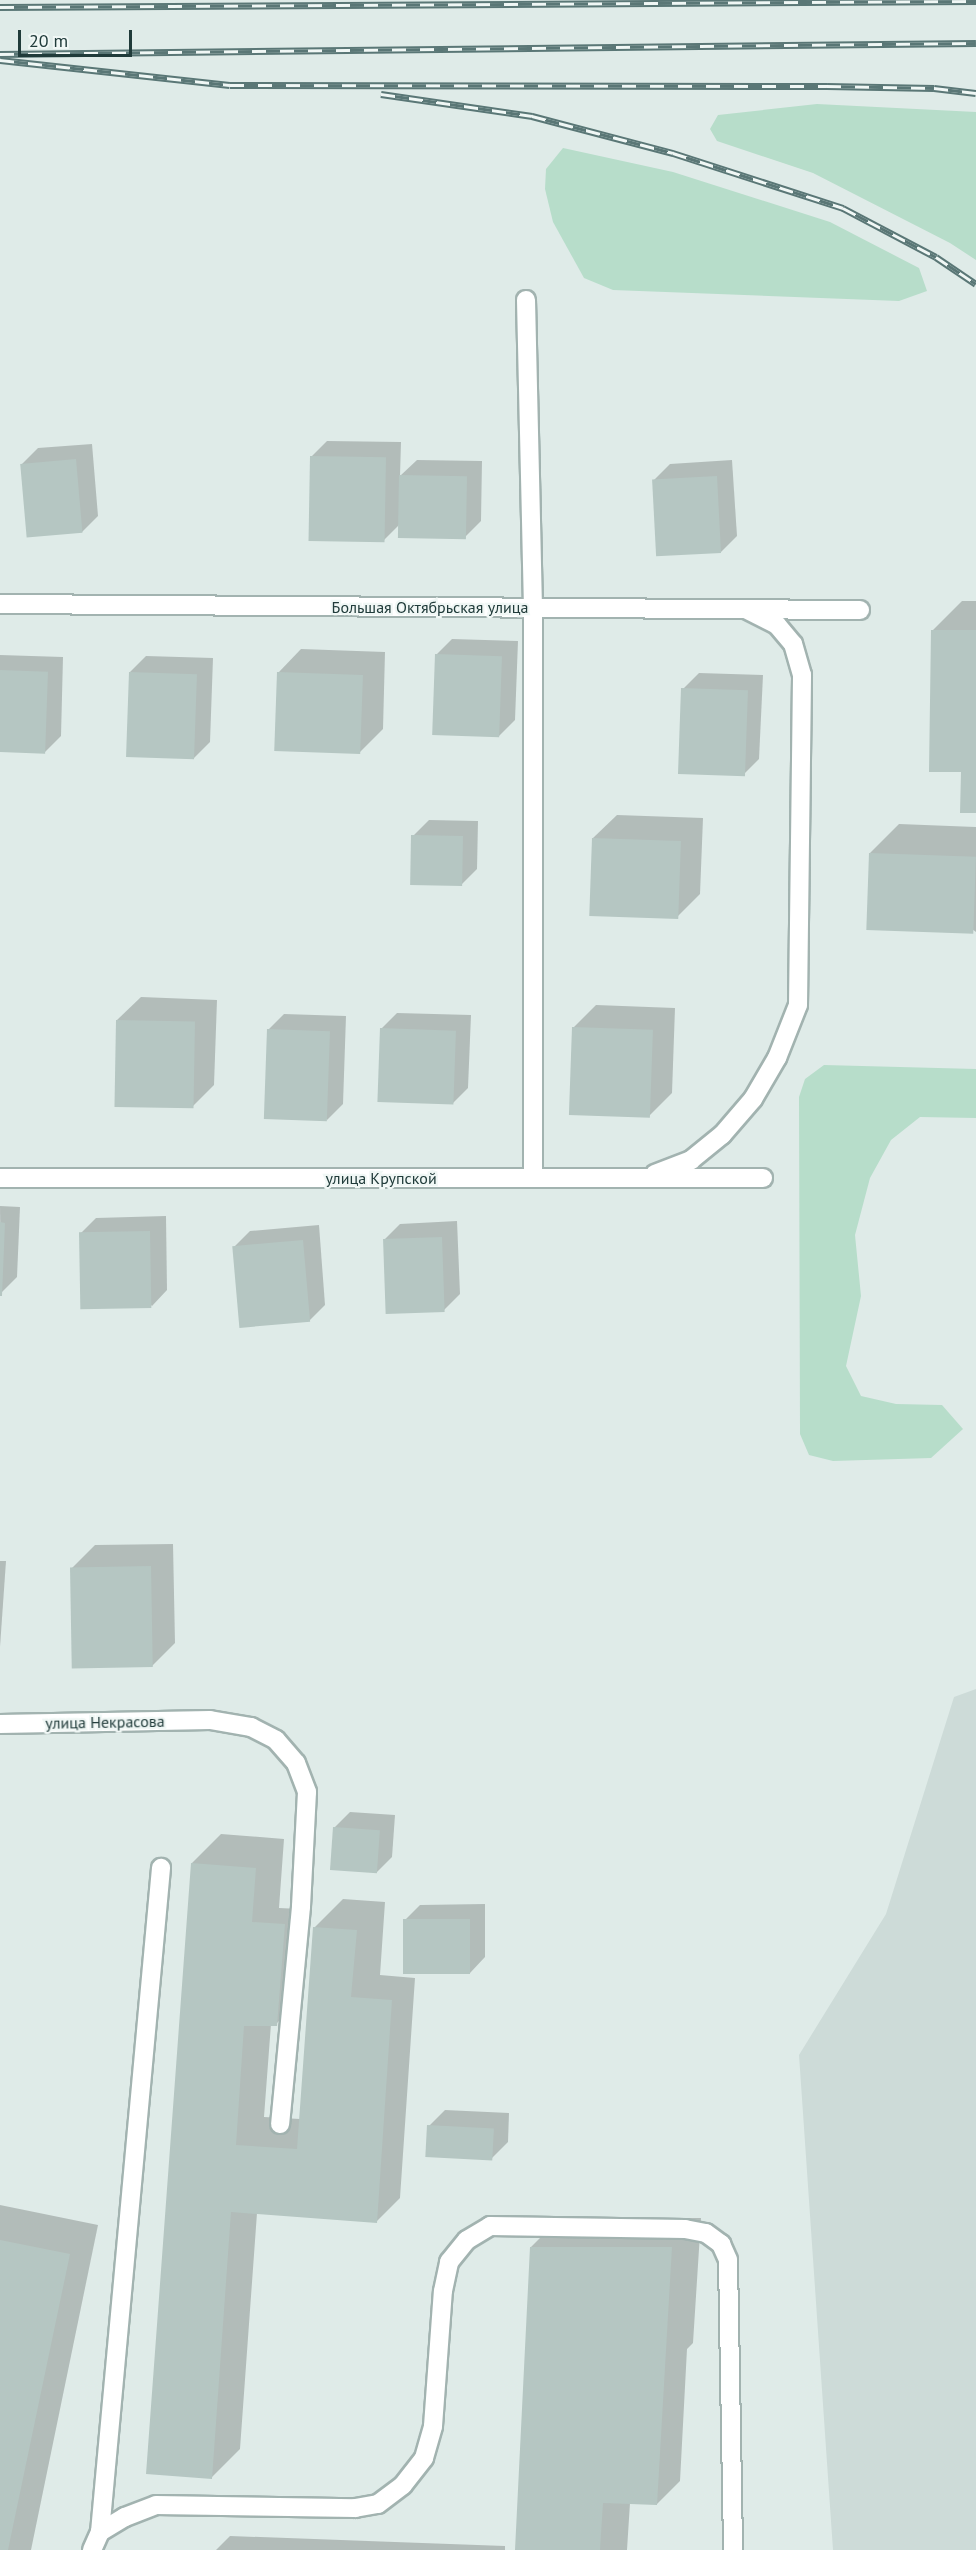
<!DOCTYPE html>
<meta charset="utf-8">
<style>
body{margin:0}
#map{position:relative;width:976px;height:2550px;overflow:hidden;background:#dfebe8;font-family:"PT Sans",sans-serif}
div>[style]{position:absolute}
.built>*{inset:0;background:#cddbd8}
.green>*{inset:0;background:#b7ddca}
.shadow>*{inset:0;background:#0003}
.building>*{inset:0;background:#b5c6c2;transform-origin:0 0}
.roads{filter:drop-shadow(2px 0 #a2b3b0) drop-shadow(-2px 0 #a2b3b0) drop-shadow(0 2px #a2b3b0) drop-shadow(0 -2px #a2b3b0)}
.minor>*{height:18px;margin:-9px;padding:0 9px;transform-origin:9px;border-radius:9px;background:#fff}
.rail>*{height:7px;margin-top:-3.5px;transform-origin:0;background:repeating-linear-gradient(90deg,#f0f7f5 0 14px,#5a7776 0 28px);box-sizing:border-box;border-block:2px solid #5a7776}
span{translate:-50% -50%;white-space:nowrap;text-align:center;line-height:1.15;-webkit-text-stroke:4.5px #f0f7f5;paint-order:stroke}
.street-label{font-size:16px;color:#203b3a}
.scale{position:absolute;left:18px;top:30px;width:114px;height:27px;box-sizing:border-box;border:3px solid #203b3a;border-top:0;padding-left:8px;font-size:18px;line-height:21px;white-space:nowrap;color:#203b3a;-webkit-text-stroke:4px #f0f7f5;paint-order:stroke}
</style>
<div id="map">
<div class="built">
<div style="clip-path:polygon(976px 1689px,976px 2550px,833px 2550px,799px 2055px,886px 1914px,954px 1697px)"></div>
</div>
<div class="green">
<div style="clip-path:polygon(817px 104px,976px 112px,976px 260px,950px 243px,813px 173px,717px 141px,710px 129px,718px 115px)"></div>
<div style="clip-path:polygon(563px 148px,673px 172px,830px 222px,919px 268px,927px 291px,899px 301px,613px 290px,584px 278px,553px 222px,545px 189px,546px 169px)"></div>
<div style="clip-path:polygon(824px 1065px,976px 1069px,976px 1118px,920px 1117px,891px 1140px,870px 1178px,855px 1235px,861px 1296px,846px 1366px,861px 1396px,896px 1404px,942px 1405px,963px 1429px,931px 1458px,833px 1461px,809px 1455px,800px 1434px,799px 1097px,805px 1079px)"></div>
</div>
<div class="shadow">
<div style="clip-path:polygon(327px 441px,401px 442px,400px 476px,417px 460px,482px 461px,481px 521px,465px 537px,400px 524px,383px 541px,311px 457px)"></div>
<div style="clip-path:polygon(92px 444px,98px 516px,82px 532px,22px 464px,38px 448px)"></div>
<div style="clip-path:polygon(732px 460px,737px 536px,721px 552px,654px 480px,670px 464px)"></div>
<div style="clip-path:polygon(962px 601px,976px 601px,976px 811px,963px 771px,933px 630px)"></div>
<div style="clip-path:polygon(452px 639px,518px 641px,515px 720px,499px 736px,436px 655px)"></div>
<div style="clip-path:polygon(301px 649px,385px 652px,383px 729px,360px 752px,278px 673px)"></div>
<div style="clip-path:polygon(0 655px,63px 657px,61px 736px,45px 752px,0 750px)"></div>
<div style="clip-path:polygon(146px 656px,213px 658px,210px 742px,194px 758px,130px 672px)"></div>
<div style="clip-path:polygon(699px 673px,763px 675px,759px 759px,743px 775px,683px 689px)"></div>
<div style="clip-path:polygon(617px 815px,703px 818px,700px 894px,677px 917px,593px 838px)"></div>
<div style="clip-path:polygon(429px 820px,478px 821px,477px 869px,461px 885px,413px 836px)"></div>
<div style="clip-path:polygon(899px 824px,976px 827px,976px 932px,870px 853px)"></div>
<div style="clip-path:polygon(141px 997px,217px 1000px,214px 1085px,191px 1108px,117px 1020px)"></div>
<div style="clip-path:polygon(596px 1005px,675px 1008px,672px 1093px,649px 1116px,573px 1028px)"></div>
<div style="clip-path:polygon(397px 1013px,471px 1015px,468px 1088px,452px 1104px,381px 1029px)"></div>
<div style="clip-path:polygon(284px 1014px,346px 1016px,343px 1104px,327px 1120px,268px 1030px)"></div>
<div style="clip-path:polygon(0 1206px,20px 1207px,17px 1277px,1px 1293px)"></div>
<div style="clip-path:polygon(166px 1216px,167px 1290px,152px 1306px,80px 1234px,96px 1218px)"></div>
<div style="clip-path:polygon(457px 1221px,460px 1294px,444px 1310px,384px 1240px,400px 1224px)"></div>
<div style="clip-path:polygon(319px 1225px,325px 1305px,309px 1321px,234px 1247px,250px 1231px)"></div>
<div style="clip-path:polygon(173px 1544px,175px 1643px,152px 1666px,72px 1568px,95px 1545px)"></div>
<div style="clip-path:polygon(0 1561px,6px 1561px,0 1647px)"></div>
<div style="clip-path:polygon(350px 1812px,395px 1815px,392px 1857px,376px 1873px,334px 1828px)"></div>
<div style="clip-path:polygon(221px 1834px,284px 1839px,279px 1908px,300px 1909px,292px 2008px,276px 2024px,271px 2024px,264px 2117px,300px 2119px,314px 1928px,343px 1899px,385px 1902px,380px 1975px,415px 1978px,400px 2198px,377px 2221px,257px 2213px,240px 2449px,211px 2478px,192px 1863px)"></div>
<div style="clip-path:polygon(485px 1904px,485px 1957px,470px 1973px,404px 1921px,420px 1905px)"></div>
<div style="clip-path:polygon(445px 2110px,509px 2113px,508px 2142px,492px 2158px,429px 2126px)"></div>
<div style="clip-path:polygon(0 2205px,98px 2225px,31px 2550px,0 2550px)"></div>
<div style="clip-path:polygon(560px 2218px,701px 2218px,693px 2343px,687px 2349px,680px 2481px,657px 2504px,630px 2503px,627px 2550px,516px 2550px,531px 2247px)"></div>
<div style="clip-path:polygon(230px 2536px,505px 2546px,505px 2550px,216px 2550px)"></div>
</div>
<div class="building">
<div style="left:310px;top:456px;width:76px;height:85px;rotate:1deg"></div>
<div style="left:76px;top:459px;width:74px;height:56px;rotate:85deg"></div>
<div style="left:399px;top:475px;width:68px;height:63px;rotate:1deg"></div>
<div style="left:717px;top:476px;width:77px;height:65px;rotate:87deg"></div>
<div style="clip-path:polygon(931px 630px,976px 630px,976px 813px,960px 813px,961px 772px,929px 772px)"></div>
<div style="left:435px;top:654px;width:67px;height:81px;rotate:2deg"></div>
<div style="left:0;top:670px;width:48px;height:82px;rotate:2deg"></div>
<div style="left:129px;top:672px;width:68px;height:85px;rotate:2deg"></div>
<div style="left:277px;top:672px;width:86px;height:79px;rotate:2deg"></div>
<div style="left:681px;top:688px;width:67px;height:86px;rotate:2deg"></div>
<div style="left:411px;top:835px;width:52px;height:50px;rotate:1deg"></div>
<div style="left:592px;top:838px;width:89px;height:78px;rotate:2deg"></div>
<div style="left:869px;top:853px;width:107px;height:77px;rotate:2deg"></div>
<div style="left:116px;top:1020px;width:79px;height:87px;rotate:1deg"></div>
<div style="left:572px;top:1027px;width:81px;height:88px;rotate:2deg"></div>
<div style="left:380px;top:1028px;width:76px;height:74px;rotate:2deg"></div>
<div style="left:267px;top:1029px;width:63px;height:90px;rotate:2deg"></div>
<div style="clip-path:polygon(0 1222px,5px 1223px,2px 1296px,0 1296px)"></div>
<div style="left:150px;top:1231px;width:77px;height:71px;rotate:89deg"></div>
<div style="left:442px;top:1237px;width:75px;height:59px;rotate:88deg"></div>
<div style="left:303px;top:1240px;width:82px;height:71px;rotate:85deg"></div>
<div style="left:151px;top:1566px;width:101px;height:81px;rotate:89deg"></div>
<div style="left:333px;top:1827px;width:47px;height:43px;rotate:4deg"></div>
<div style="clip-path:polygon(191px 1863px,256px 1868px,252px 1922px,285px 1924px,277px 2026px,244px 2026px,236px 2145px,297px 2149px,313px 1927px,357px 1930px,351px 1997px,392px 2000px,377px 2223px,231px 2212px,212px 2479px,146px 2474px)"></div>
<div style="left:470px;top:1919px;width:55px;height:67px;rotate:90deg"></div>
<div style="left:427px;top:2125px;width:67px;height:32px;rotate:3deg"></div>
<div style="clip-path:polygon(0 2240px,70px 2254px,8px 2550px,0 2550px)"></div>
<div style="clip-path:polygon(530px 2247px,672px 2247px,657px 2505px,603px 2503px,600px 2550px,515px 2550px)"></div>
</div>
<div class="roads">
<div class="minor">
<div style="left:526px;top:300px;width:308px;rotate:88.7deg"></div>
<div style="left:533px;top:608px;width:570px;rotate:90deg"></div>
<div style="left:0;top:604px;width:860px;rotate:0.4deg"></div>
<div style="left:655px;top:1174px;width:39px;rotate:-21deg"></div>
<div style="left:691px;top:1160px;width:40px;rotate:-39deg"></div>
<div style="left:722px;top:1135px;width:48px;rotate:-49.3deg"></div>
<div style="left:753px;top:1099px;width:48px;rotate:-59.7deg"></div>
<div style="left:777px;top:1058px;width:57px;rotate:-68.4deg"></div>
<div style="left:798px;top:1005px;width:330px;rotate:-89.3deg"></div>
<div style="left:802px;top:675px;width:32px;rotate:-106deg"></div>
<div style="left:793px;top:644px;width:25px;rotate:-130deg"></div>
<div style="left:777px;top:625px;width:33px;rotate:-153deg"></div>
<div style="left:0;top:1178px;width:763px"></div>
<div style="left:0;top:1724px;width:210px;rotate:-1.1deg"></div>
<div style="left:210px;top:1720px;width:42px;rotate:9.7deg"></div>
<div style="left:251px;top:1727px;width:28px;rotate:27deg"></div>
<div style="left:276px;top:1740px;width:30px;rotate:49deg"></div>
<div style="left:296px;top:1763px;width:31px;rotate:69deg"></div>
<div style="left:307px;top:1792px;width:115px;rotate:93deg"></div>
<div style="left:301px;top:1907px;width:218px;rotate:95.5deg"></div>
<div style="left:100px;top:2532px;width:667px;rotate:-84.75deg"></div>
<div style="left:92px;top:2550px;width:20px;rotate:-66deg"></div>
<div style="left:100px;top:2532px;width:29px;rotate:-31deg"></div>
<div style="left:125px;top:2517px;width:33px;rotate:-21deg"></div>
<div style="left:156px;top:2505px;width:199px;rotate:0.9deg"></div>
<div style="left:355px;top:2508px;width:23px;rotate:-10deg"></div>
<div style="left:378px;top:2504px;width:31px;rotate:-37deg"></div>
<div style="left:403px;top:2485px;width:34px;rotate:-52deg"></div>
<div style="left:424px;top:2458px;width:33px;rotate:-74deg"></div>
<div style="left:433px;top:2426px;width:135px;rotate:-85.8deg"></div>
<div style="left:443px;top:2291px;width:30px;rotate:-78deg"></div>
<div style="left:449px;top:2262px;width:28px;rotate:-51deg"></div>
<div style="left:467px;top:2240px;width:27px;rotate:-31deg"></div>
<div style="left:490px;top:2226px;width:195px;rotate:0.9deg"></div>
<div style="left:685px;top:2229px;width:21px;rotate:11deg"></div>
<div style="left:706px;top:2233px;width:19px;rotate:36deg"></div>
<div style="left:721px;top:2244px;width:17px;rotate:66deg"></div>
<div style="left:728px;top:2260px;width:290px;rotate:89deg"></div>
</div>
</div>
<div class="rail">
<div style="left:0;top:7px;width:976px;rotate:-0.35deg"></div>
<div style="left:0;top:54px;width:976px;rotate:-0.65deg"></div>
<div style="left:0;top:60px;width:231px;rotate:6.2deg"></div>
<div style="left:230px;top:85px;width:597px;rotate:0.1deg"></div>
<div style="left:827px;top:86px;width:107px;rotate:1.1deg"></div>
<div style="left:934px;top:88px;width:42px;rotate:6.8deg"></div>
<div style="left:381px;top:94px;width:153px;rotate:8.3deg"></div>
<div style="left:532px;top:116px;width:146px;rotate:14.7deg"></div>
<div style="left:673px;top:153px;width:179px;rotate:17.9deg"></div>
<div style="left:843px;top:208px;width:105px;rotate:27.8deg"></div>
<div style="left:936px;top:257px;width:48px;rotate:34deg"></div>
</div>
<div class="street-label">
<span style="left:430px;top:607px">Большая Октябрьская улица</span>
<span style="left:381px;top:1178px">улица Крупской</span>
<span style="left:105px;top:1722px;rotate:-1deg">улица Некрасова</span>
</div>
<div class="scale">20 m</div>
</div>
